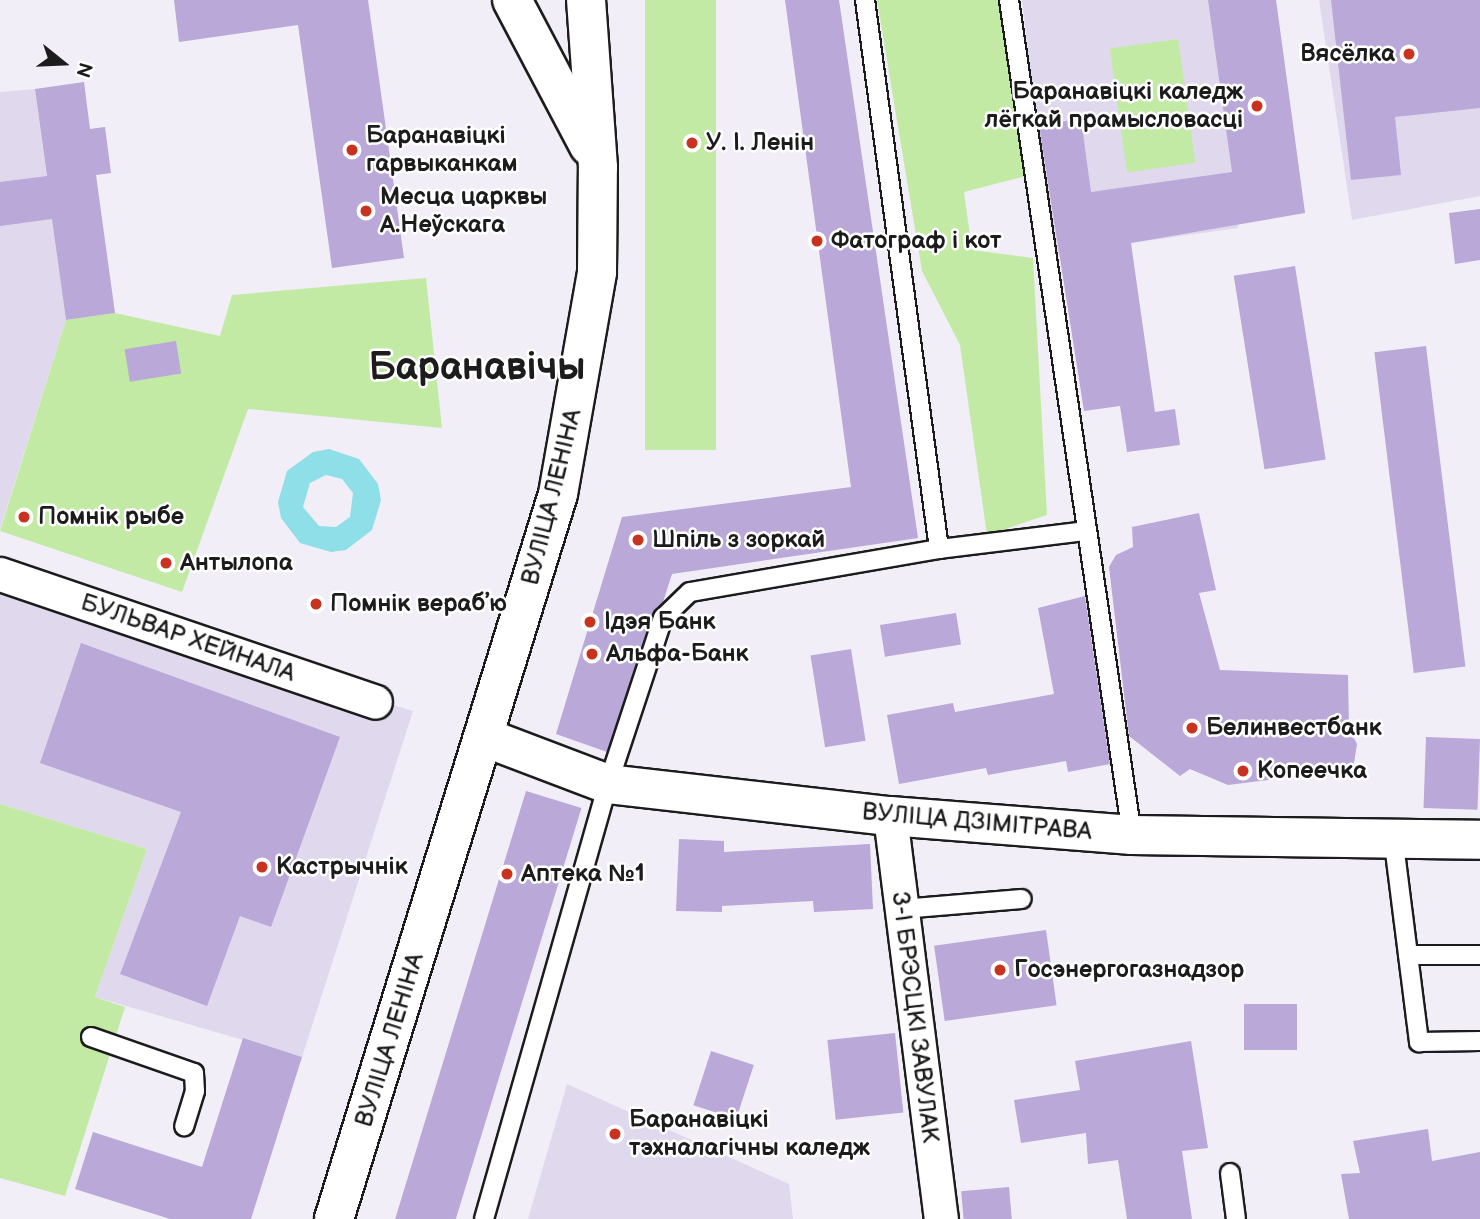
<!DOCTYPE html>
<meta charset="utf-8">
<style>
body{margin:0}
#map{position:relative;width:1480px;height:1219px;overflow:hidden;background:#f1eef7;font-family:"Balsamiq Sans",sans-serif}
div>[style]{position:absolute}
.built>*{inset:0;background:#e0d9ee}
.green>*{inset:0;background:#c2eaa5;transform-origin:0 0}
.water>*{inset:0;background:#8edfe7}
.building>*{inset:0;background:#b9a8d8;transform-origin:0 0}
.roads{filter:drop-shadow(2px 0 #1c1c1c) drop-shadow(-2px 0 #1c1c1c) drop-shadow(0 2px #1c1c1c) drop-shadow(0 -2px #1c1c1c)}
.lane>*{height:18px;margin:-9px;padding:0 9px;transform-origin:9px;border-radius:9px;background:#fff}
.street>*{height:33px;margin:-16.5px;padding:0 16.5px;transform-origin:16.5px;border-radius:16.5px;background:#fff}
.secondary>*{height:38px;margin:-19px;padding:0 19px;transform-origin:19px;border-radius:19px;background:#fff}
.dots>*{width:19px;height:19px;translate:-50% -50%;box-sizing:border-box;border:4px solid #fff;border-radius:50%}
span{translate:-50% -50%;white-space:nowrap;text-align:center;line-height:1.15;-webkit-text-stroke:5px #fff;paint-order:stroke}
.poi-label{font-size:24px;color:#1c1c1c;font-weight:700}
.right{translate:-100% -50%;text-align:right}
.left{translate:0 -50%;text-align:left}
.street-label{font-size:24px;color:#1c1c1c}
.town-label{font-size:38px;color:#1c1c1c;font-weight:700}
.north{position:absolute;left:28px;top:28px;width:70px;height:70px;-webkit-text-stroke:5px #fff;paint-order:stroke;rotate:108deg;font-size:19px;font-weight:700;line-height:28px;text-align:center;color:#1c1c1c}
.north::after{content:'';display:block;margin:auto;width:24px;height:32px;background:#1c1c1c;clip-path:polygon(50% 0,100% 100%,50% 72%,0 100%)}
</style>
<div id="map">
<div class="built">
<div style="clip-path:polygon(1022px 0,1276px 0,1305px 213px,1238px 220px,1238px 228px,1052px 254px)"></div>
<div style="clip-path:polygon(1319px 0,1480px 0,1480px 196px,1352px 220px)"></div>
<div style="clip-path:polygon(35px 89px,66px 320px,0 529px,0 92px)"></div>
<div style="clip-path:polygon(0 587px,413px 711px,302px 1057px,95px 997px,147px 849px,0 804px)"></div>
<div style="clip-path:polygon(567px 1084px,789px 1184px,793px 1219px,528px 1219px)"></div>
</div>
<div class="green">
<div style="left:645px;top:0;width:71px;height:450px"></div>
<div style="clip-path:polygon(877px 0,1000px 0,1026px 176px,964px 192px,972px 250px,1033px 258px,1047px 515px,987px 535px,960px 345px,922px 271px)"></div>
<div style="left:1178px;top:39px;width:125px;height:69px;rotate:82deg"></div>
<div style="clip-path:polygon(426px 278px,442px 428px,248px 409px,182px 592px,0 531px,66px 320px,115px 313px,220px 336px,232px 295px)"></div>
<div style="clip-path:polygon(0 804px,147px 849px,95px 997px,125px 1007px,65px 1196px,0 1178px)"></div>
</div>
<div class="water">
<div style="clip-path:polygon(evenodd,329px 449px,359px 459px,378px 484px,381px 500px,372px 530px,346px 550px,331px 552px,300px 543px,281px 518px,278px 502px,287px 471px,313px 452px,329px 449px,326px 475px,342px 479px,353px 493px,350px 517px,336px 527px,319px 526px,303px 507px,310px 483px,326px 475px)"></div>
</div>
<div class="building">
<div style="clip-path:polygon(174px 0,368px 0,404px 258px,332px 268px,298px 25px,179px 42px)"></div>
<div style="clip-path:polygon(785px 0,839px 0,918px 538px,672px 574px,663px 602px,652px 614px,607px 752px,556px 734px,622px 517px,851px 487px)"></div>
<div style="clip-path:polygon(1208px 0,1276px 0,1305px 213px,1131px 243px,1155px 412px,1175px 409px,1180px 445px,1127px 452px,1120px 406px,1084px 411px,1039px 125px,1081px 119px,1091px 192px,1232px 172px)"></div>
<div style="clip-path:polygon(1331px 0,1480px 0,1480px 108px,1395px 117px,1401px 175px,1351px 180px)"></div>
<div style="clip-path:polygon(84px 82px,90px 129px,105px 127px,111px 173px,96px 175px,115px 313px,66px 320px,52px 219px,0 226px,0 182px,47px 176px,35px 89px)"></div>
<div style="clip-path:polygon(1480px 209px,1480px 260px,1455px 264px,1449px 213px)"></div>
<div style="left:1295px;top:266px;width:196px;height:62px;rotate:81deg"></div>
<div style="left:176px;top:341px;width:33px;height:52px;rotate:81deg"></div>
<div style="left:1426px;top:346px;width:323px;height:52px;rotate:83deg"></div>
<div style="clip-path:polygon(1199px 513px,1216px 590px,1199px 593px,1220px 670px,1348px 675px,1349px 729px,1357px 744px,1354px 763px,1341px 771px,1228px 785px,1190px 769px,1180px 776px,1129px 736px,1109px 567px,1116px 555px,1133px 547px,1132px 527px)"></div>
<div style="clip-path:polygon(1085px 596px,1110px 764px,1068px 772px,1066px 761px,988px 775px,986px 768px,899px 784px,887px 715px,953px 703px,955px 712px,1054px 694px,1038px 608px)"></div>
<div style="left:956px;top:613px;width:32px;height:77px;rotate:81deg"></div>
<div style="clip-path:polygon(81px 643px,340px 737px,271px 927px,240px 916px,207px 1006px,120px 974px,181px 812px,40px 763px)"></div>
<div style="left:851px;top:649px;width:93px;height:41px;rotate:81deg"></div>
<div style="left:1426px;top:737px;width:54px;height:71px;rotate:2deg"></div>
<div style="left:526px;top:791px;width:58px;height:448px;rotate:17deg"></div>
<div style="clip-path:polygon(679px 839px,724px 841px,724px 852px,870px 844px,873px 909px,814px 912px,813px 901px,722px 906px,722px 912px,676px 911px)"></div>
<div style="left:1046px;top:930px;width:76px;height:113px;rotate:82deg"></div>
<div style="left:1244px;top:1004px;width:53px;height:46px"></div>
<div style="left:895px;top:1033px;width:80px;height:68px;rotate:84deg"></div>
<div style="clip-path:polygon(243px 1038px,302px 1057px,251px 1219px,170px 1219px,75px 1189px,93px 1132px,202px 1167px)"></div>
<div style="clip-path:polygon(1191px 1041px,1208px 1148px,1182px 1151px,1192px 1219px,1127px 1219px,1118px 1160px,1088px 1164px,1086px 1133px,1021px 1143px,1014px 1100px,1080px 1090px,1075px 1061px)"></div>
<div style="left:711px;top:1051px;width:45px;height:57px;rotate:18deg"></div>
<div style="clip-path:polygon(1428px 1129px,1432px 1161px,1480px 1152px,1480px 1219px,1349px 1219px,1341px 1174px,1360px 1173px,1353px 1141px)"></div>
<div style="left:1009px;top:1187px;width:32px;height:48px;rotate:85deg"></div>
</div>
<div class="roads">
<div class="lane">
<div style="left:865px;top:0;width:554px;rotate:82.32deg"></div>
<div style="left:1009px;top:0;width:844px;rotate:81.62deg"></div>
<div style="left:1393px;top:836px;width:208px;rotate:82.8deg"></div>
<div style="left:1419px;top:1042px;width:61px;rotate:-0.9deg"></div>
<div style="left:902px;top:909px;width:120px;rotate:-4.8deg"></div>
<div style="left:1408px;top:955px;width:72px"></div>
<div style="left:91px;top:1037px;width:109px;rotate:19.3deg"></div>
<div style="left:194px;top:1073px;width:18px;rotate:87deg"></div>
<div style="left:195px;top:1091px;width:37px;rotate:107deg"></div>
<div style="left:1230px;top:1173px;width:46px;rotate:82.6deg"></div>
<div style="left:484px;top:1219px;width:452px;rotate:-74.1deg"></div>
<div style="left:608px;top:784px;width:175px;rotate:-71.7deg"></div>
<div style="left:663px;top:618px;width:37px;rotate:-44deg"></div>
<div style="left:690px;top:592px;width:253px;rotate:-9.8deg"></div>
<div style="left:939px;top:549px;width:148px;rotate:-7deg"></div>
</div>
<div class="street">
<div style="left:0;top:574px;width:396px;rotate:18.8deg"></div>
<div style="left:890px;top:816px;width:406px;rotate:82.8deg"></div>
</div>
<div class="secondary">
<div style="left:512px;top:0;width:165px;rotate:62.2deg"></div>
<div style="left:484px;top:737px;width:133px;rotate:20.8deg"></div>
<div style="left:608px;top:784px;width:284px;rotate:6.5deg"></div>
<div style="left:890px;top:816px;width:243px;rotate:4.5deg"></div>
<div style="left:1132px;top:835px;width:348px;rotate:0.8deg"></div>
<div style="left:334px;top:1219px;width:759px;rotate:-72.83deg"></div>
<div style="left:558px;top:494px;width:225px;rotate:-80deg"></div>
<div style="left:597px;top:272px;width:105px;rotate:-89.5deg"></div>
<div style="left:598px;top:167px;width:167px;rotate:-94.1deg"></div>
</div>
</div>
<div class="dots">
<div style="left:1409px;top:54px;background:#c8321e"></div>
<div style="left:1257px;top:106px;background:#c8321e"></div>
<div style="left:692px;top:143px;background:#c8321e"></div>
<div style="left:352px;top:150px;background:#c8321e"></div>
<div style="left:366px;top:211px;background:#c8321e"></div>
<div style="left:817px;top:241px;background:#c8321e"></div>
<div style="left:24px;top:517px;background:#c8321e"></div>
<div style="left:638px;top:540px;background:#c8321e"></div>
<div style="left:166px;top:563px;background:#c8321e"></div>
<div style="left:316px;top:604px;background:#c8321e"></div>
<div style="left:590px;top:622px;background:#c8321e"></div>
<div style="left:592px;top:654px;background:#c8321e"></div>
<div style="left:1192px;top:728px;background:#c8321e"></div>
<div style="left:1243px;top:771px;background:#c8321e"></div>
<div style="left:262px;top:867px;background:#c8321e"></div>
<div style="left:507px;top:874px;background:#c8321e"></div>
<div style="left:1000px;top:970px;background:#c8321e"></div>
<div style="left:615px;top:1134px;background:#c8321e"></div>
</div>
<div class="poi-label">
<span class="right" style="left:1395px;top:54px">Вясёлка</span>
<span class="right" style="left:1243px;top:106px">Баранавіцкі каледж<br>лёгкай прамысловасці</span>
<span class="left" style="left:366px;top:150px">Баранавіцкі<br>гарвыканкам</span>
<span class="left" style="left:706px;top:143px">У. І. Ленін</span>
<span class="left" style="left:380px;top:211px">Месца царквы<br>А.Неўскага</span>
<span class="left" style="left:831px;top:241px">Фатограф і кот</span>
<span class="left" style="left:38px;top:517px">Помнік рыбе</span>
<span class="left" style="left:652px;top:540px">Шпіль з зоркай</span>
<span class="left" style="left:180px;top:563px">Антылопа</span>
<span class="left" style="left:330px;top:604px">Помнік верабʼю</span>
<span class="left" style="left:604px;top:622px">Ідэя Банк</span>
<span class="left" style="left:606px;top:654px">Альфа-Банк</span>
<span class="left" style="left:1206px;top:728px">Белинвестбанк</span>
<span class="left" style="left:1257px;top:771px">Копеечка</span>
<span class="left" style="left:276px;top:867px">Кастрычнік</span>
<span class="left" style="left:521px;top:874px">Аптека №1</span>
<span class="left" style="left:1014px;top:970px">Госэнергогазнадзор</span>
<span class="left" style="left:629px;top:1134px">Баранавіцкі<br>тэхналагічны каледж</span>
</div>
<div class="street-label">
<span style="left:552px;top:497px;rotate:-76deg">ВУЛІЦА ЛЕНІНА</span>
<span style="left:188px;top:638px;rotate:19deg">БУЛЬВАР ХЕЙНАЛА</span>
<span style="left:977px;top:822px;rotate:5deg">ВУЛІЦА ДЗІМІТРАВА</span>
<span style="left:915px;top:1017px;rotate:83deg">3-І БРЭСЦКІ ЗАВУЛАК</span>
<span style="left:390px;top:1040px;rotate:-73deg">ВУЛІЦА ЛЕНІНА</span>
</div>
<div class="town-label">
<span style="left:477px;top:368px">Баранавічы</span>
</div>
<div class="north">N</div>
</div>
